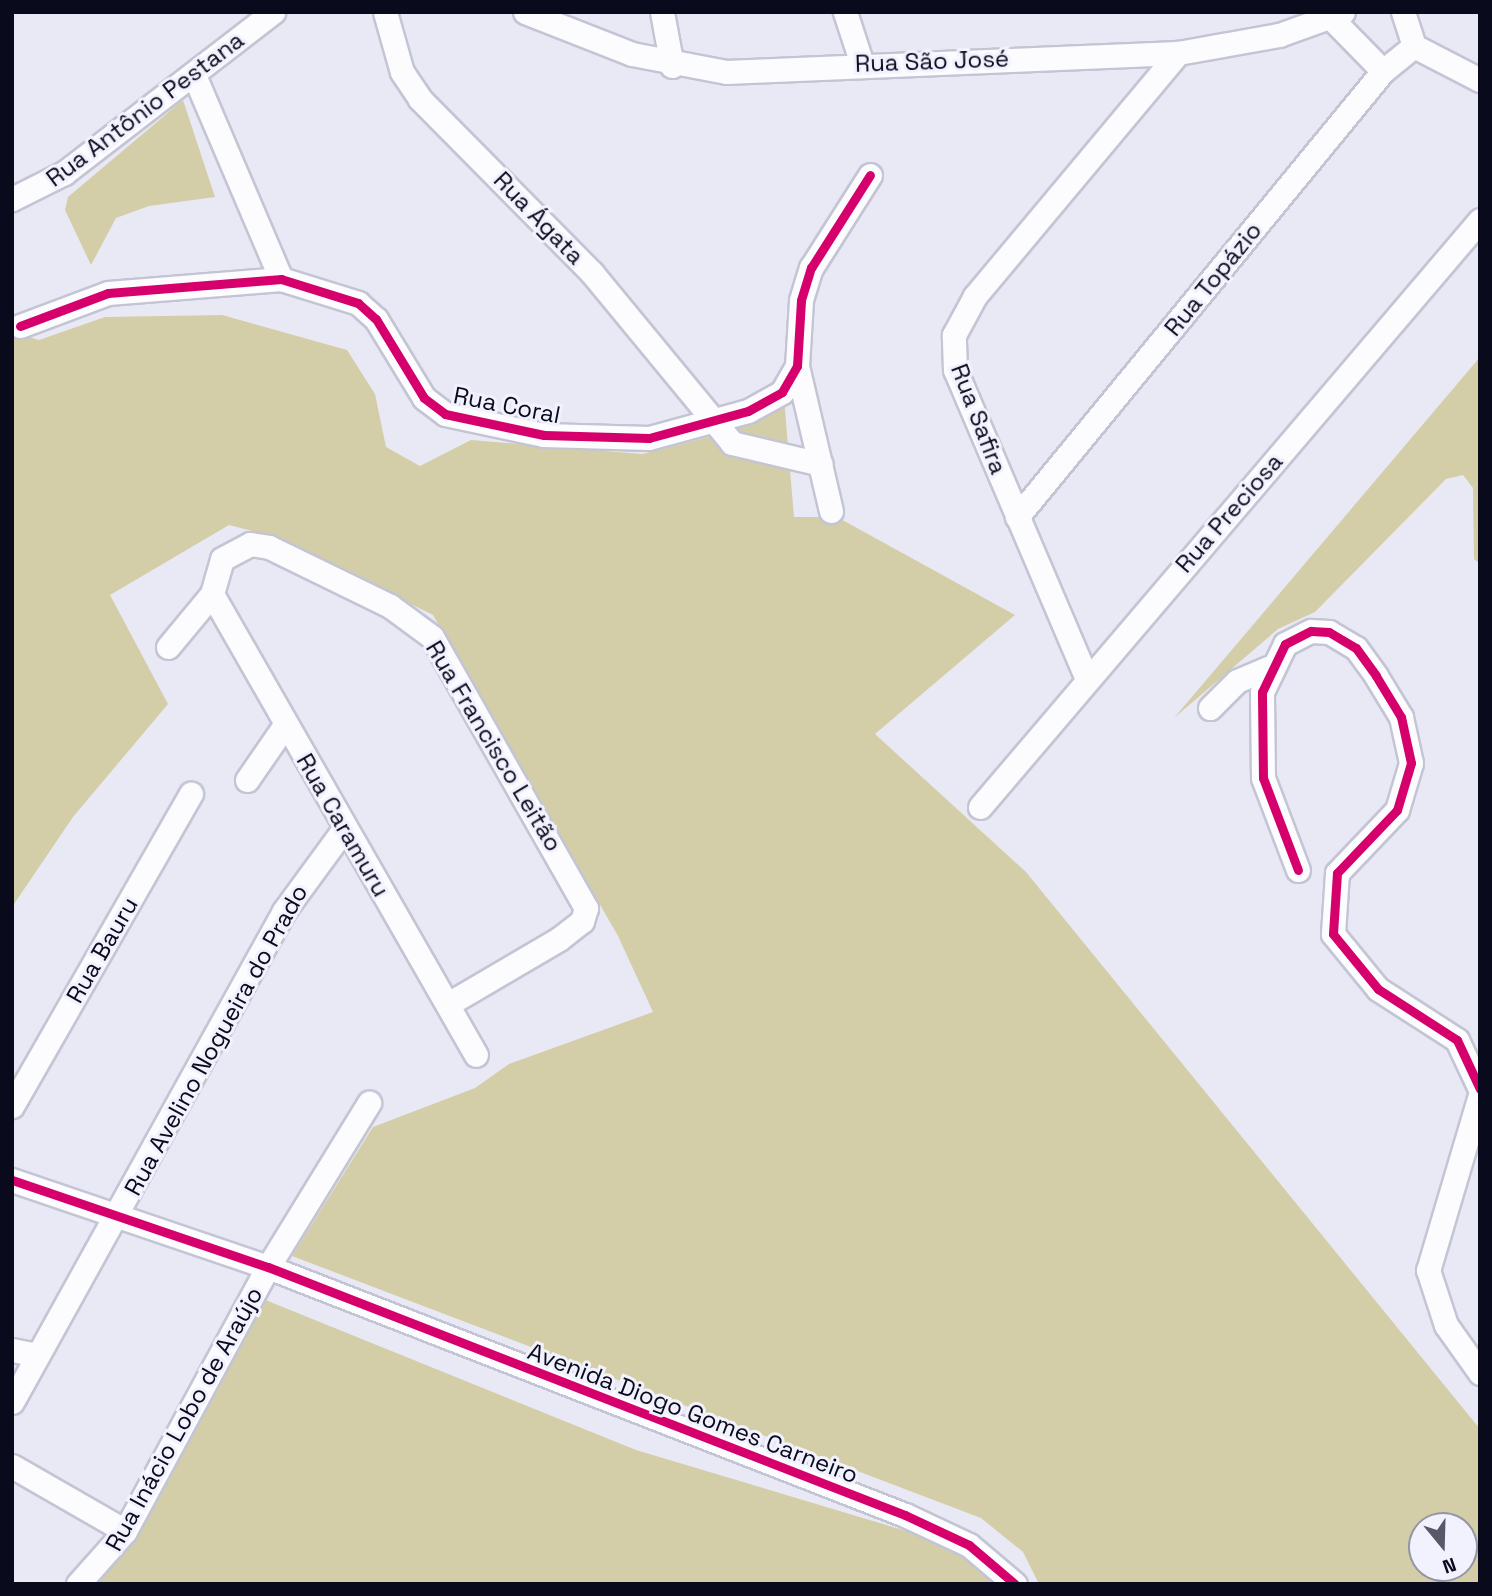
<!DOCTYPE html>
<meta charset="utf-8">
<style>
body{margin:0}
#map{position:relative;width:1492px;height:1596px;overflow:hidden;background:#e8e9f5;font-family:"Space Grotesk",sans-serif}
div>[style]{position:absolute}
.green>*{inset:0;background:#d3cea8}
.roads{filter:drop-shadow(2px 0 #c4c5d4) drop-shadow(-2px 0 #c4c5d4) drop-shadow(0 2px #c4c5d4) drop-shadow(0 -2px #c4c5d4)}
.minor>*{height:23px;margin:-11.5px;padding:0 11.5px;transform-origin:11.5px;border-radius:11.5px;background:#fcfcfe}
.cycleway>*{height:9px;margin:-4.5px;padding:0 4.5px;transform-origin:4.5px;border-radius:4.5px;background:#d6006c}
span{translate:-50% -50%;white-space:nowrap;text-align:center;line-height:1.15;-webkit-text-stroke:6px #f1f2fe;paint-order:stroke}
.street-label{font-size:24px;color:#0a0a1d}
.frame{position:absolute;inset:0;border:14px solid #0a0a1d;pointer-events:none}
.north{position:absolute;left:1408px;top:1512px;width:70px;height:70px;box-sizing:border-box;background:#f1f2fe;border:2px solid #9595a4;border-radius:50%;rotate:161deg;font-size:19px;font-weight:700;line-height:28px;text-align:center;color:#0a0a1d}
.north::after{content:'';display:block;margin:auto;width:24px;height:32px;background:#585869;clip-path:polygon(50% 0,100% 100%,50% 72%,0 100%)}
</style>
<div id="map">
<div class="green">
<div style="clip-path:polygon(183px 100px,215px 197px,149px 206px,116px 218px,91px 265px,65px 210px,68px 197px)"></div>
<div style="clip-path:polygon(evenodd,222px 315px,347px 350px,375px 394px,386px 447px,420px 466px,471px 440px,642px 454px,713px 436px,784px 398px,794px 517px,837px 517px,1015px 615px,875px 734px,1026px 872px,1480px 1429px,1480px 1584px,1039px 1584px,1023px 1552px,981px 1518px,292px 1256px,373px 1127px,475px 1088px,509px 1064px,653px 1012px,618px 936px,433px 615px,276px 537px,229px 525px,110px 595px,168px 704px,73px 817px,12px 907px,12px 332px,39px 340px,105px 317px,222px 315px,1422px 1526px,1464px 1526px,1464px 1568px,1422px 1568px,1422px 1526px)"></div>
<div style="clip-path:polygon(1480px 357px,1480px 564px,1474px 559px,1473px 488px,1463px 475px,1446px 479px,1315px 612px,1278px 629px,1174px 718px)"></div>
<div style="clip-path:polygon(263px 1299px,636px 1450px,963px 1548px,999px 1584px,92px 1584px,133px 1542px)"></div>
</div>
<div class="roads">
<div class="minor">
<div style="left:385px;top:12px;width:62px;rotate:74.2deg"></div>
<div style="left:402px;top:72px;width:32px;rotate:56deg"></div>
<div style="left:420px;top:99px;width:245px;rotate:45.3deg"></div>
<div style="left:592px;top:273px;width:220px;rotate:50.5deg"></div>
<div style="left:732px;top:443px;width:91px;rotate:13.3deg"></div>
<div style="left:525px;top:12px;width:115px;rotate:21.4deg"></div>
<div style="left:632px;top:54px;width:96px;rotate:10.8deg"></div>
<div style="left:726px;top:72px;width:452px;rotate:-2.4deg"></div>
<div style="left:1178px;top:53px;width:103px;rotate:-10.1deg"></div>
<div style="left:1279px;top:35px;width:68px;rotate:-19.8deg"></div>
<div style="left:662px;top:12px;width:55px;rotate:79.5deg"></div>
<div style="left:845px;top:12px;width:55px;rotate:71.9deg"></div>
<div style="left:1403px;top:12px;width:36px;rotate:72deg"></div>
<div style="left:1333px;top:20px;width:71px;rotate:45.6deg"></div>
<div style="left:1414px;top:46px;width:74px;rotate:27.3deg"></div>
<div style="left:194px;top:75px;width:222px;rotate:66.9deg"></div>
<div style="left:12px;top:199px;width:58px;rotate:-26.6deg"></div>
<div style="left:64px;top:173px;width:264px;rotate:-37.6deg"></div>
<div style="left:20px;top:326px;width:94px;rotate:-20.6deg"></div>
<div style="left:108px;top:293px;width:174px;rotate:-4.6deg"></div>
<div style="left:281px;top:279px;width:81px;rotate:17.3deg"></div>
<div style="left:358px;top:303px;width:24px;rotate:42deg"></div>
<div style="left:376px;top:319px;width:92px;rotate:58.7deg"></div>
<div style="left:424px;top:398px;width:26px;rotate:37deg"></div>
<div style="left:445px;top:414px;width:101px;rotate:12deg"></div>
<div style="left:544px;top:435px;width:105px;rotate:1.6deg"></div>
<div style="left:649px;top:438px;width:103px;rotate:-15.3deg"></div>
<div style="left:748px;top:411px;width:39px;rotate:-29deg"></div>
<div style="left:782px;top:392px;width:30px;rotate:-60deg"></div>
<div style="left:797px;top:366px;width:66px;rotate:-86.5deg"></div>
<div style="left:801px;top:300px;width:34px;rotate:-73deg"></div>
<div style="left:811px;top:268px;width:110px;rotate:-57.6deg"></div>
<div style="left:797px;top:366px;width:149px;rotate:76.8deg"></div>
<div style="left:1017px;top:517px;width:577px;rotate:-50.63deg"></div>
<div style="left:1383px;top:71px;width:40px;rotate:-39deg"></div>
<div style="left:212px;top:594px;width:531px;rotate:60.2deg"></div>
<div style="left:168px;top:647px;width:69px;rotate:-50.3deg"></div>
<div style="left:212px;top:594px;width:36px;rotate:-74deg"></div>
<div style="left:222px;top:559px;width:32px;rotate:-28deg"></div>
<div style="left:250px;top:544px;width:19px;rotate:9deg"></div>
<div style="left:269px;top:547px;width:135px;rotate:26deg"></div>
<div style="left:390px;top:606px;width:52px;rotate:36.4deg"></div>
<div style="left:432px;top:637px;width:312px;rotate:60.4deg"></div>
<div style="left:586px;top:908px;width:14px;rotate:107deg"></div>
<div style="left:582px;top:921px;width:29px;rotate:142deg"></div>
<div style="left:559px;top:939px;width:129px;rotate:149.6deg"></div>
<div style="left:1087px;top:679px;width:336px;rotate:-113.1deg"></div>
<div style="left:955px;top:370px;width:35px;rotate:-92deg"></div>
<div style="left:954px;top:335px;width:44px;rotate:-61.7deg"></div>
<div style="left:975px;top:296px;width:317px;rotate:-50.1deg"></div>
<div style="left:1210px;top:708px;width:38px;rotate:-45deg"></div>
<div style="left:1237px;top:681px;width:34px;rotate:-23deg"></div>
<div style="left:247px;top:780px;width:67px;rotate:-55.4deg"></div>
<div style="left:980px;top:807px;width:771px;rotate:-49.58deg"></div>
<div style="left:1298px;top:870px;width:98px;rotate:-110.8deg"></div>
<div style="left:1263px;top:778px;width:86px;rotate:-90.7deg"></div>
<div style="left:1262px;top:692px;width:53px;rotate:-64.4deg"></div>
<div style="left:1285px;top:644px;width:29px;rotate:-27deg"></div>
<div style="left:1311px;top:631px;width:18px;rotate:3deg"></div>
<div style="left:1329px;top:632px;width:31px;rotate:31deg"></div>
<div style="left:1356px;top:648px;width:34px;rotate:54deg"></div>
<div style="left:1376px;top:676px;width:48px;rotate:58.6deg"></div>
<div style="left:1401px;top:717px;width:47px;rotate:77.7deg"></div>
<div style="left:1411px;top:763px;width:49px;rotate:106.6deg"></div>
<div style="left:1397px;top:810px;width:87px;rotate:133.6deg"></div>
<div style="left:1337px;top:873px;width:61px;rotate:93.8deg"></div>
<div style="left:1333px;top:934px;width:71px;rotate:50.7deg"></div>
<div style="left:1378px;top:989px;width:94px;rotate:32.8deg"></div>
<div style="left:1457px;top:1040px;width:54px;rotate:64.9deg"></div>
<div style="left:1480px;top:1095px;width:183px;rotate:106.5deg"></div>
<div style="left:1428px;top:1270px;width:58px;rotate:71.9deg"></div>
<div style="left:1446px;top:1325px;width:59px;rotate:54.7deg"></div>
<div style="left:12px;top:1106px;width:360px;rotate:-60.2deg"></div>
<div style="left:12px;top:1180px;width:270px;rotate:18.8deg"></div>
<div style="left:268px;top:1267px;width:684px;rotate:21.27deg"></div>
<div style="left:905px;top:1515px;width:71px;rotate:25.1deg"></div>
<div style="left:969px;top:1545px;width:60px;rotate:40.3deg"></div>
<div style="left:12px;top:1350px;width:26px;rotate:11deg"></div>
<div style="left:12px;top:1402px;width:561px;rotate:-61.01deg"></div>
<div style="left:284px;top:911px;width:102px;rotate:-53.8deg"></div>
<div style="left:12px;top:1466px;width:130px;rotate:29.9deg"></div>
<div style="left:78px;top:1584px;width:71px;rotate:-48.4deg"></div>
<div style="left:125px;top:1531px;width:300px;rotate:-61.6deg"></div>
<div style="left:268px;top:1267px;width:193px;rotate:-58.4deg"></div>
</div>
</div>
<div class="cycleway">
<div style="left:20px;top:326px;width:94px;rotate:-20.6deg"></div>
<div style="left:108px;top:293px;width:174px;rotate:-4.6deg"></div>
<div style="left:281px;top:279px;width:81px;rotate:17.3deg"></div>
<div style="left:358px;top:303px;width:24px;rotate:42deg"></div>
<div style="left:376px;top:319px;width:92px;rotate:58.7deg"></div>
<div style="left:424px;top:398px;width:26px;rotate:37deg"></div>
<div style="left:445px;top:414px;width:101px;rotate:12deg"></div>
<div style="left:544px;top:435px;width:105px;rotate:1.6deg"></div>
<div style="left:649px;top:438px;width:103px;rotate:-15.3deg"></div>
<div style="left:748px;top:411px;width:39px;rotate:-29deg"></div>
<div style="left:782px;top:392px;width:30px;rotate:-60deg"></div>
<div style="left:797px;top:366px;width:66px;rotate:-86.5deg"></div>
<div style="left:801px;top:300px;width:34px;rotate:-73deg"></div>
<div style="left:811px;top:268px;width:110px;rotate:-57.6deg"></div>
<div style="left:1298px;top:870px;width:98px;rotate:-110.8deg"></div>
<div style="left:1263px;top:778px;width:86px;rotate:-90.7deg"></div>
<div style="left:1262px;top:692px;width:53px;rotate:-64.4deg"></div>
<div style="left:1285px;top:644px;width:29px;rotate:-27deg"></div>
<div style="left:1311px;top:631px;width:18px;rotate:3deg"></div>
<div style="left:1329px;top:632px;width:31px;rotate:31deg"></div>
<div style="left:1356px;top:648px;width:34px;rotate:54deg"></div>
<div style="left:1376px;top:676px;width:48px;rotate:58.6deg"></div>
<div style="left:1401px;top:717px;width:47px;rotate:77.7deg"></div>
<div style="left:1411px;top:763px;width:49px;rotate:106.6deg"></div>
<div style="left:1397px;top:810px;width:87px;rotate:133.6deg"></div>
<div style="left:1337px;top:873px;width:61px;rotate:93.8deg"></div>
<div style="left:1333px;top:934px;width:71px;rotate:50.7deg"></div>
<div style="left:1378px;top:989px;width:94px;rotate:32.8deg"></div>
<div style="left:1457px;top:1040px;width:54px;rotate:64.9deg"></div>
<div style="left:12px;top:1180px;width:270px;rotate:18.8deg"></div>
<div style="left:268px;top:1267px;width:684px;rotate:21.27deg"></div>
<div style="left:905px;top:1515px;width:71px;rotate:25.1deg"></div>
<div style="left:969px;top:1545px;width:60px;rotate:40.3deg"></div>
</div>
<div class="street-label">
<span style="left:932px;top:61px;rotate:-2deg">Rua São José</span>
<span style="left:145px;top:109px;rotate:-37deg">Rua Antônio Pestana</span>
<span style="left:539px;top:218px;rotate:46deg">Rua Ágata</span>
<span style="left:1213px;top:279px;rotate:-51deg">Rua Topázio</span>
<span style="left:507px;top:405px;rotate:11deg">Rua Coral</span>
<span style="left:979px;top:419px;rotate:69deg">Rua Safira</span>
<span style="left:1229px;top:513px;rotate:-49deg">Rua Preciosa</span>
<span style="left:494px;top:746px;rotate:59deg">Rua Francisco Leitão</span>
<span style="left:343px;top:825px;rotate:60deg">Rua Caramuru</span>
<span style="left:102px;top:950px;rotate:-60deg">Rua Bauru</span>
<span style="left:216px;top:1040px;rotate:-61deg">Rua Avelino Nogueira do Prado</span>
<span style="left:693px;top:1413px;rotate:21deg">Avenida Diogo Gomes Carneiro</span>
<span style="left:184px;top:1419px;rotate:-61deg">Rua Inácio Lobo de Araújo</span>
</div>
<div class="frame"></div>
<div class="north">N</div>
</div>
